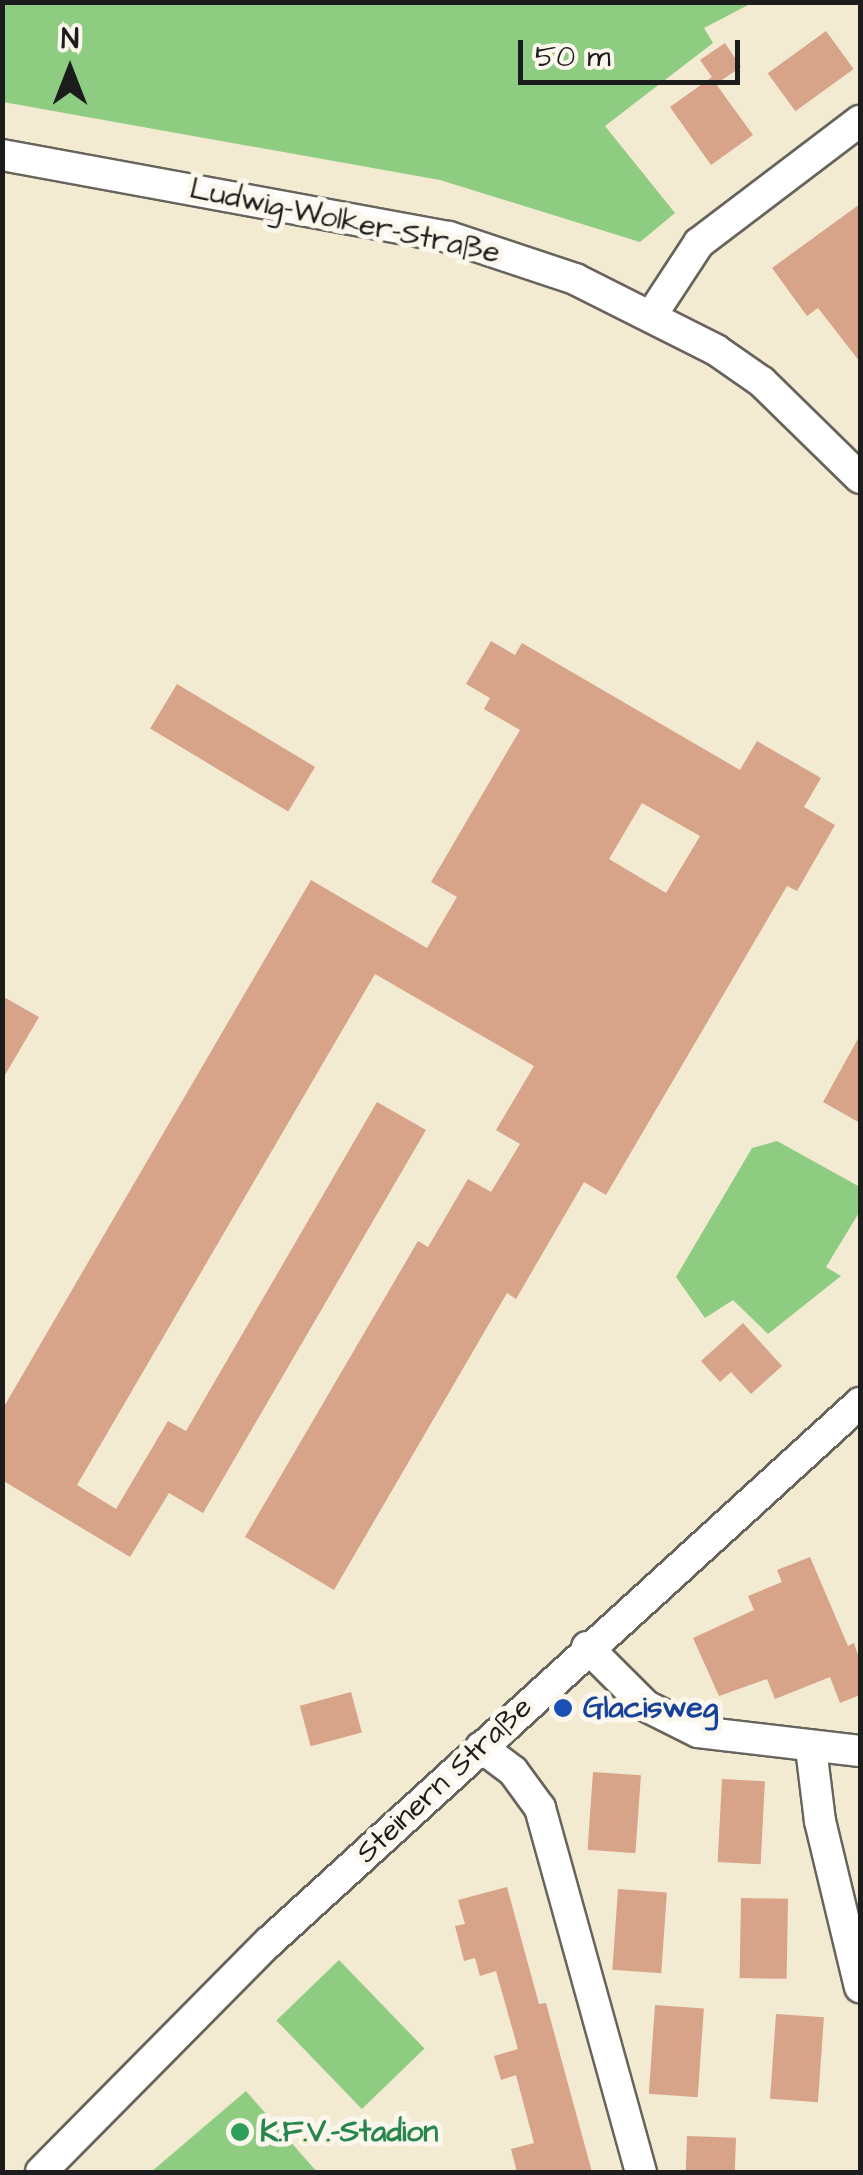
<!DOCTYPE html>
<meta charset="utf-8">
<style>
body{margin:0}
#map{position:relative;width:863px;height:2175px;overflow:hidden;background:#f3ead2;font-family:"Architects Daughter",sans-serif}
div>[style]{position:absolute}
.green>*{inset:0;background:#8ecc82;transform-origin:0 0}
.building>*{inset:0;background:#d7a389;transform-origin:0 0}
.roads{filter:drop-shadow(2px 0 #67645c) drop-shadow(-2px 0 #67645c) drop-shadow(0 2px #67645c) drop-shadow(0 -2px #67645c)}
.minor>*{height:30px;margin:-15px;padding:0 15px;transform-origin:15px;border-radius:15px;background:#fff}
.dots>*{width:28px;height:28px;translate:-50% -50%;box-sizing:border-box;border:5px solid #fbf7ec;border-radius:50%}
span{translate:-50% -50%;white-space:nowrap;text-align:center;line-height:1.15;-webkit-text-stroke:10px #fbf7ec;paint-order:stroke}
.street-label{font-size:30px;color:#1c1c1c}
.transit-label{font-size:30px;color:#164399;font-weight:700}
.left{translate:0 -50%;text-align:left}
.leisure-label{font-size:30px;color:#27864d;font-weight:700}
.frame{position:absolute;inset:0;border:5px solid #1c1c1c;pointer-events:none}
.north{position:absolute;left:20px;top:20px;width:100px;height:100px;-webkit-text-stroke:8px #fbf7ec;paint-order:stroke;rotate:0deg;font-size:28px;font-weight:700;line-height:40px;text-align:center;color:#1c1c1c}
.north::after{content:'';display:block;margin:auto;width:35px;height:45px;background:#1c1c1c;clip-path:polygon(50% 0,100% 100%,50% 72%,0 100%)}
.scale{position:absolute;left:518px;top:40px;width:222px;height:45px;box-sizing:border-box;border:5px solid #1c1c1c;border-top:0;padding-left:12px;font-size:30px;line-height:35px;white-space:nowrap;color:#1c1c1c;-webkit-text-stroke:8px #fbf7ec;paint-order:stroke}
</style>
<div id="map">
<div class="green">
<div style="clip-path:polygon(2px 3px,3px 2px,752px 3px,704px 28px,713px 43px,605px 126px,675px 213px,640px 242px,440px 180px,3px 102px)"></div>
<div style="clip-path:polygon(777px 1141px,860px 1187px,860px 1211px,826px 1267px,841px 1276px,768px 1334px,733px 1300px,705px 1318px,676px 1277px,752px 1148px)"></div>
<div style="left:339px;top:1960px;width:123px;height:87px;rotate:46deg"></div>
<div style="clip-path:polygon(246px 2091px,317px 2172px,151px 2172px)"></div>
</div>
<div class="building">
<div style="left:826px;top:31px;width:47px;height:72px;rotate:54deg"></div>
<div style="clip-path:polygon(725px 43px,741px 67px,716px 84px,753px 135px,711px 165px,670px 107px,712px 77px,700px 60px)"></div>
<div style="clip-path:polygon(860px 204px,860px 362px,818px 308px,807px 316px,772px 268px)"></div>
<div style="clip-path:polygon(evenodd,491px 641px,515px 655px,522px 643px,740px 770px,757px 741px,821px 778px,804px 807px,835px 825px,797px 891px,787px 886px,606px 1195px,584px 1182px,516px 1299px,507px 1293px,334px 1590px,245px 1537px,418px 1241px,428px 1247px,468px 1179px,491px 1192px,520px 1144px,496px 1130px,534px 1066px,375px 974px,77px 1485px,116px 1509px,168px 1421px,186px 1431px,377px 1102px,426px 1130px,203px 1513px,169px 1493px,130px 1557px,2px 1480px,2px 1410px,311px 880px,427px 948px,457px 897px,431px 882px,520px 730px,484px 709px,490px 698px,466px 684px,491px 641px,642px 803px,700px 836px,666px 893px,609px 859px,642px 803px)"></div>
<div style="left:177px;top:684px;width:161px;height:52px;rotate:31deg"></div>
<div style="clip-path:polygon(2px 996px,39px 1017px,2px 1080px)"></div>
<div style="clip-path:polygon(860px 1035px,860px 1123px,823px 1102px)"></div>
<div style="clip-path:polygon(743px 1323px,782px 1366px,751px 1394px,731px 1372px,720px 1382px,701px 1361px)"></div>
<div style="clip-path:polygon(810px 1557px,848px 1646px,854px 1643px,860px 1661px,860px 1695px,840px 1703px,830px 1677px,775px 1699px,767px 1679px,719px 1696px,693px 1638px,754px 1610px,748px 1596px,782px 1582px,777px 1570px)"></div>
<div style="left:351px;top:1692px;width:42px;height:53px;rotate:75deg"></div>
<div style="left:593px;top:1772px;width:48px;height:78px;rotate:4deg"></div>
<div style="left:722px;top:1779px;width:43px;height:83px;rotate:3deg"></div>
<div style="clip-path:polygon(507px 1887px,539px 2004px,546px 2003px,592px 2172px,517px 2172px,511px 2149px,534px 2143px,516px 2075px,501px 2080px,494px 2056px,518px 2049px,496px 1971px,480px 1976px,475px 1958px,464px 1961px,455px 1926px,465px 1924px,458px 1900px)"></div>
<div style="left:618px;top:1889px;width:49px;height:81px;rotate:4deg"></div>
<div style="left:741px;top:1898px;width:47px;height:80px;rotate:1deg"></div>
<div style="left:655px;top:2005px;width:49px;height:89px;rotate:4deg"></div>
<div style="left:776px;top:2014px;width:48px;height:85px;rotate:4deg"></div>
<div style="left:687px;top:2136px;width:49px;height:36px;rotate:2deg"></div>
</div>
<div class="roads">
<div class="minor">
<div style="left:2px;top:155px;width:454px;rotate:10.4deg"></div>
<div style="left:449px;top:237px;width:133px;rotate:18.4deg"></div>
<div style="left:575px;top:279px;width:158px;rotate:26.7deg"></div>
<div style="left:716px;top:350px;width:56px;rotate:34.8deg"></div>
<div style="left:762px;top:382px;width:137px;rotate:44.4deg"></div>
<div style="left:653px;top:313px;width:84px;rotate:-56.7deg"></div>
<div style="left:699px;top:243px;width:202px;rotate:-37.2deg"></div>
<div style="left:587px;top:1647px;width:83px;rotate:45deg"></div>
<div style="left:646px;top:1706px;width:58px;rotate:26.6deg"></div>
<div style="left:698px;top:1732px;width:163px;rotate:6.7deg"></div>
<div style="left:481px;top:1747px;width:40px;rotate:37deg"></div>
<div style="left:513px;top:1771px;width:46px;rotate:53.9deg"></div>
<div style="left:540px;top:1808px;width:378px;rotate:74.5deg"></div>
<div style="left:811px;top:1748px;width:74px;rotate:83deg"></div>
<div style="left:820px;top:1821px;width:171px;rotate:76.5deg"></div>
<div style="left:41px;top:2172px;width:324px;rotate:-45.3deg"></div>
<div style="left:269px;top:1942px;width:800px;rotate:-42.37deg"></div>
</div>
</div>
<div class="dots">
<div style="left:563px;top:1708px;background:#1a4fb4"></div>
<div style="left:240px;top:2132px;background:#2e9e5b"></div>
</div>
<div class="street-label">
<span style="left:345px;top:221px;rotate:12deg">Ludwig-Wolker-Straße</span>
<span style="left:444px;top:1780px;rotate:-43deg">Steinern Straße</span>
</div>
<div class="transit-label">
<span class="left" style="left:583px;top:1708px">Glacisweg</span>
</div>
<div class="leisure-label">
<span class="left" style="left:260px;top:2132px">K.F.V.-Stadion</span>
</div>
<div class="frame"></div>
<div class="north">N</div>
<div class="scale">50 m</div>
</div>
